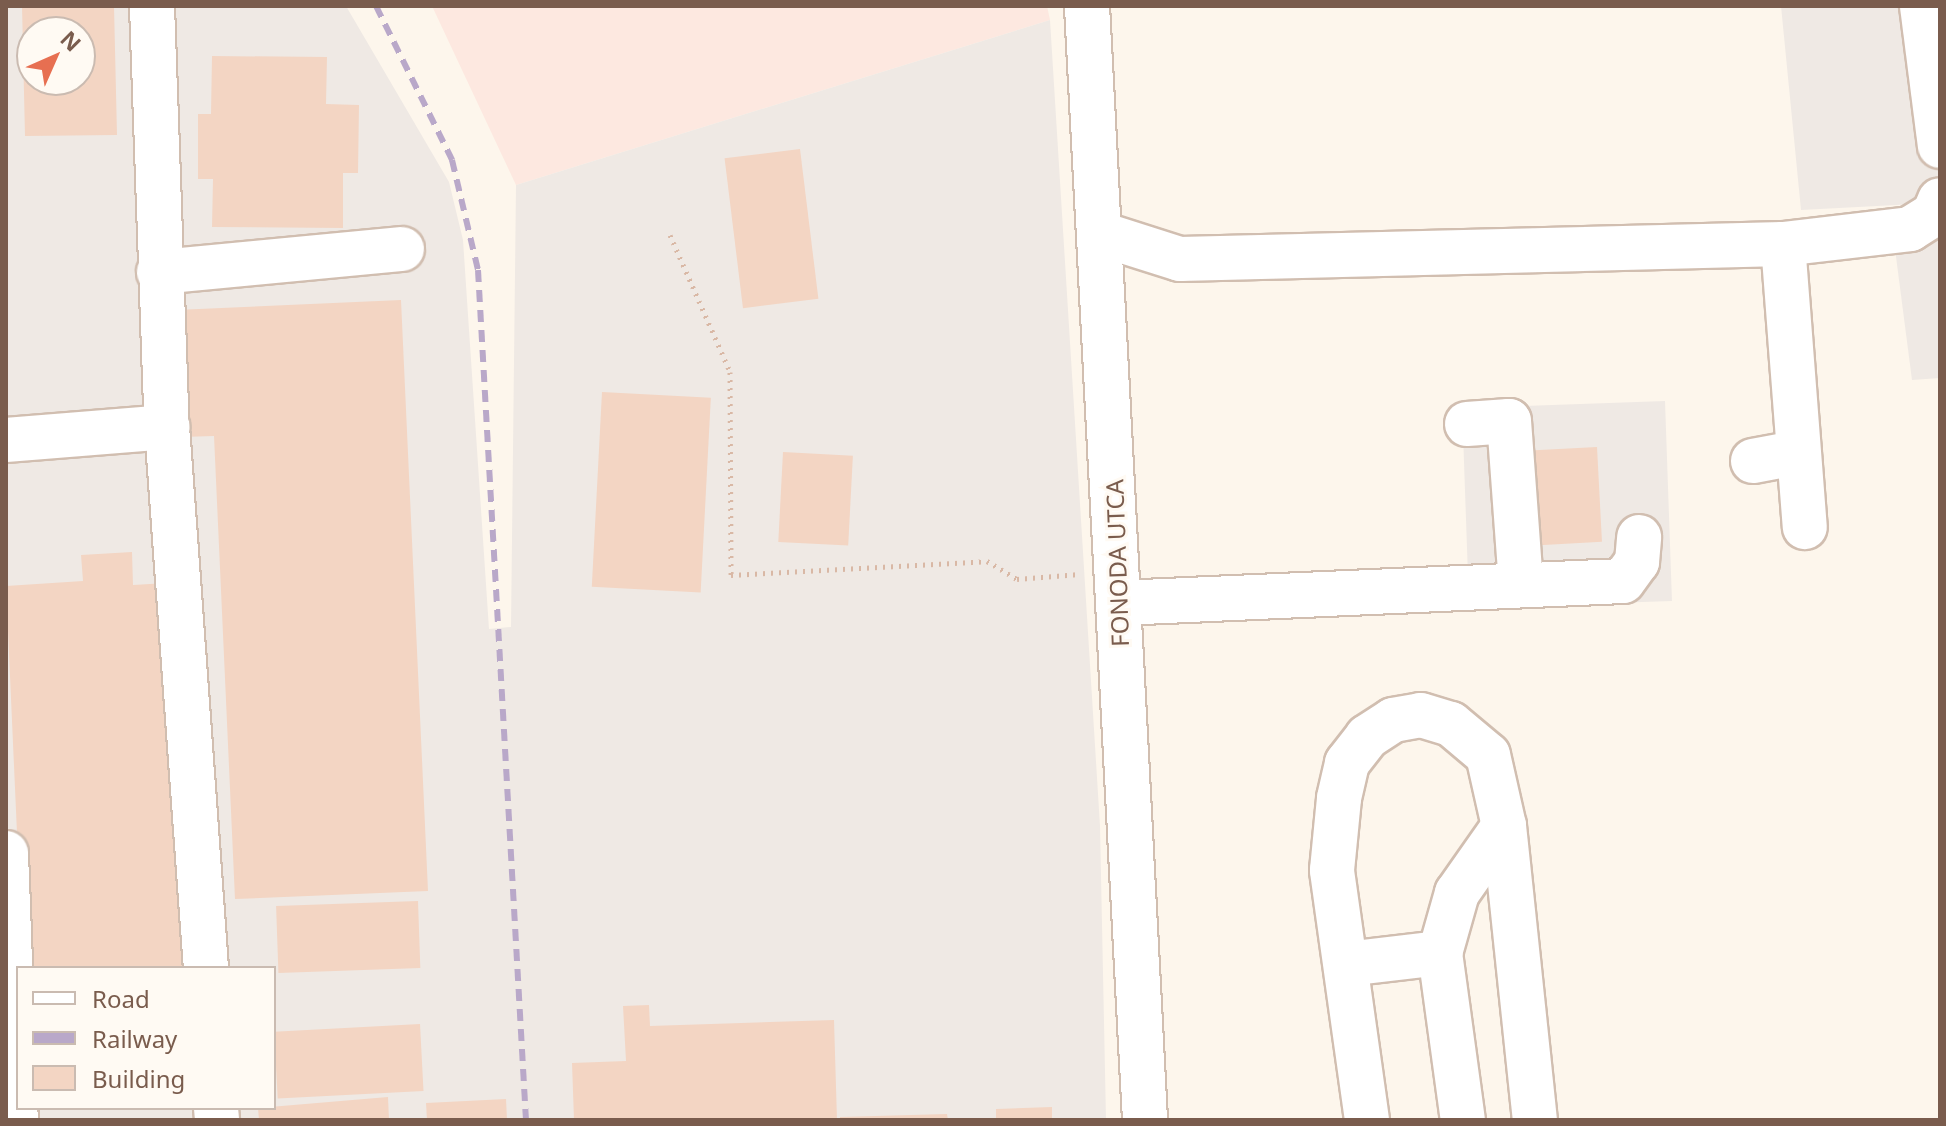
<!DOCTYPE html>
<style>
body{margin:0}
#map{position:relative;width:1946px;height:1126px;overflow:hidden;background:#fdf6ec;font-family:"Noto Sans",sans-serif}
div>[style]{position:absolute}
.commercial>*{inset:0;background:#fde8e0}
.industrial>*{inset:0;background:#efe9e4;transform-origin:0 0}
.building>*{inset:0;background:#f3d5c3;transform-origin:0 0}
.path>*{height:5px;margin-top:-2.5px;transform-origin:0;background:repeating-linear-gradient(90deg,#d9b8a5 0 2px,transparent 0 8px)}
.roads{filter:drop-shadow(2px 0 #d1beb0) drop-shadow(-2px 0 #d1beb0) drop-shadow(0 2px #d1beb0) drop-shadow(0 -2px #d1beb0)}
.minor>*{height:44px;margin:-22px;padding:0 22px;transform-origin:22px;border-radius:22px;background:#fff}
.rail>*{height:6px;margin-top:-3px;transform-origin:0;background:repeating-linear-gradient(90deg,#b9a8c9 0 12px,transparent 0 20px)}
span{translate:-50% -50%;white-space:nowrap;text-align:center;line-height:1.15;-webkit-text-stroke:6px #fffaf3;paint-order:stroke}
.street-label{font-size:24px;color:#7a5c4d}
.frame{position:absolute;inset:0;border:8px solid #7a5c4d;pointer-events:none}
.legend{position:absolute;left:16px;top:966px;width:260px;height:144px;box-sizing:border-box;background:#fffaf3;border:2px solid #cabbb1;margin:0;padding:10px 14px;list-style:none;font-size:24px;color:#7a5c4d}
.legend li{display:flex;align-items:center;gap:16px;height:40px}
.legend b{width:40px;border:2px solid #cabbb1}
.north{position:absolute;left:16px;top:16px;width:80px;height:80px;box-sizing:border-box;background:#fffaf3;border:2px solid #cabbb1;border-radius:50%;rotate:45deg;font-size:22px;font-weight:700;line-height:32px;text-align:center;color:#7a5c4d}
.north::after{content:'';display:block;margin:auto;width:28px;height:36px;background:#e76f51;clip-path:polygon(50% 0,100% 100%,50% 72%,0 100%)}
</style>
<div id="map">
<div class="commercial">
<div style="clip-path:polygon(432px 6px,1047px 6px,1050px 20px,516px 185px)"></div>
</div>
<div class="industrial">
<div style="clip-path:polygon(evenodd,6px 6px,346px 6px,449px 182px,463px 240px,489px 629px,511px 627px,516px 185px,1050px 20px,1100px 826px,1106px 1120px,6px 1120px,6px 6px,32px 32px,80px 32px,80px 80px,32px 80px,32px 32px,6px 6px,18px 968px,274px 968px,274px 1108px,18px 1108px,18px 968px)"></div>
<div style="clip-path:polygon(1781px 6px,1940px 6px,1940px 220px,1915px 204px,1801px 210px)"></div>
<div style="clip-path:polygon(1940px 233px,1940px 378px,1912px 380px,1895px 249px)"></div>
<div style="left:1665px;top:401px;width:200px;height:203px;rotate:88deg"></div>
</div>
<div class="building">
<div style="clip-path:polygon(evenodd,22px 6px,114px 6px,117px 135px,25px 136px,22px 6px,32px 32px,80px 32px,80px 80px,32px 80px,32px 32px)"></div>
<div style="clip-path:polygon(212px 56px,327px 57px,326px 104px,359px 105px,358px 173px,343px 173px,343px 228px,212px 227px,213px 179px,198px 179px,198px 114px,211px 114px)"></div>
<div style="left:800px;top:149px;width:151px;height:76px;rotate:83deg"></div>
<div style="clip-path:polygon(401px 300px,428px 891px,235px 899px,214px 436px,182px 437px,176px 310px)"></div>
<div style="left:602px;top:392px;width:109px;height:195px;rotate:3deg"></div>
<div style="left:1597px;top:447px;width:95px;height:72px;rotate:87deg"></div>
<div style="left:783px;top:452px;width:70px;height:90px;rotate:3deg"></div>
<div style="clip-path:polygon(132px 552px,133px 585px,167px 583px,190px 968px,23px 968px,6px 586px,83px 581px,81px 555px)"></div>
<div style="left:418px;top:901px;width:67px;height:142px;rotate:88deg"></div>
<div style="clip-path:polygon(649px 1005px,650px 1026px,834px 1020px,837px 1120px,574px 1120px,572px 1063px,626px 1061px,623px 1006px)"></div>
<div style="left:420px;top:1024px;width:67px;height:146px;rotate:87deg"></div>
<div style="clip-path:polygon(388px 1097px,389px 1120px,259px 1120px,258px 1108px)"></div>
<div style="clip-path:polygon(506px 1099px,507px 1120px,427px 1120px,426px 1103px)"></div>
<div style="clip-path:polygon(1052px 1107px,1052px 1120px,996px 1120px,996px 1109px)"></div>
<div style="clip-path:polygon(947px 1114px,948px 1120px,840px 1120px,840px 1117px)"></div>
</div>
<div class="path">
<div style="left:670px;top:235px;width:150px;rotate:66.3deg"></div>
<div style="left:730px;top:372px;width:203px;rotate:89.7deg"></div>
<div style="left:731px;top:575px;width:256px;rotate:-3.1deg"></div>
<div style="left:987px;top:561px;width:35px;rotate:31deg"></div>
<div style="left:1017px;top:579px;width:63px;rotate:-4.5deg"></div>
</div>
<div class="roads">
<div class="minor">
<div style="left:152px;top:6px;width:421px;rotate:88deg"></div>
<div style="left:167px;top:427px;width:542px;rotate:85.88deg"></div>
<div style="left:1087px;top:6px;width:1116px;rotate:87.02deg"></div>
<div style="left:1922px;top:6px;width:141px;rotate:82.7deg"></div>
<div style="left:1101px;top:234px;width:83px;rotate:17.6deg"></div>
<div style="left:1180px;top:259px;width:603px;rotate:-1.42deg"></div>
<div style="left:1783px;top:244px;width:128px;rotate:-6.7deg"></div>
<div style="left:1910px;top:229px;width:28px;rotate:-32deg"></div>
<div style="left:1934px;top:214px;width:15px;rotate:-67deg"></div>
<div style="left:1783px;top:244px;width:284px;rotate:85.6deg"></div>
<div style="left:159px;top:272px;width:244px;rotate:-5.4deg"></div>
<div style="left:1467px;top:424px;width:42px;rotate:-4.1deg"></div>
<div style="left:1509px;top:421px;width:164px;rotate:85.8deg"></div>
<div style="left:6px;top:440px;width:162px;rotate:-4.6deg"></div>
<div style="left:1753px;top:461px;width:44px;rotate:-10.5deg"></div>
<div style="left:1119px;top:603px;width:504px;rotate:-2.5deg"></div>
<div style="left:1623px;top:581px;width:24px;rotate:-54deg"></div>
<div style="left:1637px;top:562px;width:25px;rotate:-85deg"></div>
<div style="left:1504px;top:826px;width:296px;rotate:84deg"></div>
<div style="left:6px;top:853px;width:267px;rotate:87.9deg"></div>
<div style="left:1346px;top:964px;width:95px;rotate:-6.7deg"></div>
<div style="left:216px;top:1108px;width:12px;rotate:85deg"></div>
<div style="left:1367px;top:1120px;width:252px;rotate:-98deg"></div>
<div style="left:1332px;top:870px;width:72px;rotate:-84.4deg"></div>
<div style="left:1339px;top:798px;width:36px;rotate:-77deg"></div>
<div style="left:1347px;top:763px;width:33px;rotate:-52deg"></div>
<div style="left:1367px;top:737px;width:31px;rotate:-33deg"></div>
<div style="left:1393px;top:720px;width:28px;rotate:-10deg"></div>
<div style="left:1421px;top:715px;width:31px;rotate:17deg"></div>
<div style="left:1451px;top:724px;width:48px;rotate:40deg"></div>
<div style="left:1488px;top:755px;width:73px;rotate:77.3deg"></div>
<div style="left:1504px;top:826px;width:82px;rotate:125deg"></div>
<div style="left:1457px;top:893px;width:62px;rotate:105.8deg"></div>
<div style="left:1440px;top:953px;width:169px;rotate:82.2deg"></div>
</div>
</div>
<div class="rail">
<div style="left:376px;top:6px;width:172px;rotate:63.7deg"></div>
<div style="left:452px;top:160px;width:113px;rotate:76.7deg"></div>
<div style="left:478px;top:270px;width:851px;rotate:86.77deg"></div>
</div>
<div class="street-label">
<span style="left:1117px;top:563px;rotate:-92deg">FONODA UTCA</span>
</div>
<div class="frame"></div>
<ul class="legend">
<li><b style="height:10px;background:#fff"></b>Road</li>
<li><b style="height:10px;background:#b9a8c9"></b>Railway</li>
<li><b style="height:22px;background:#f3d5c3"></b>Building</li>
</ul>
<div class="north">N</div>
</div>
